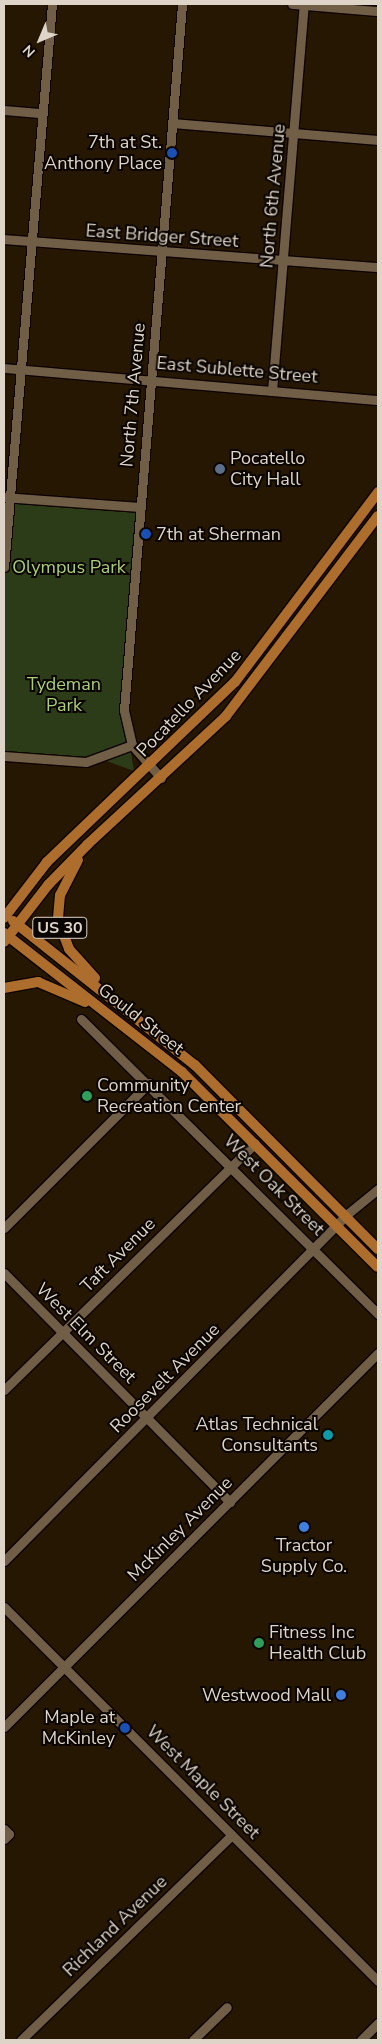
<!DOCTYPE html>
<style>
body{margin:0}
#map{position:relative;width:382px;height:2044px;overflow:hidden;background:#261703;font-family:"Nunito Sans",sans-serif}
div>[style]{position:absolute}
.green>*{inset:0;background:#2d3c18}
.roads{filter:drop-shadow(1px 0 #0e0300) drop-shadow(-1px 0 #0e0300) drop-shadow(0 1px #0e0300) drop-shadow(0 -1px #0e0300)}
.minor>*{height:9px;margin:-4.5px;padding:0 4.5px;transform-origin:4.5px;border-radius:4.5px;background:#705e47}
.major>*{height:10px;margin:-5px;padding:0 5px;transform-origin:5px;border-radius:5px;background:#ad6d2d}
.dots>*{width:14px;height:14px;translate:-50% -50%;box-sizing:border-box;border:2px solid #0a0501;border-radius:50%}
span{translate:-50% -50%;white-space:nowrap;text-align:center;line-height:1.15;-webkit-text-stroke:4px #0a0501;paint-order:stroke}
.shield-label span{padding:1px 4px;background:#0a0501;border:1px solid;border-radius:4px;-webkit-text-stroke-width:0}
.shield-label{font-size:16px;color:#ded4c7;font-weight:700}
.poi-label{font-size:18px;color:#ded4c7}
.right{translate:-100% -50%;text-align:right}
.left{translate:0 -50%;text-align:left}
.street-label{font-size:18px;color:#ded4c7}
.park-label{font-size:18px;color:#aace79}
.frame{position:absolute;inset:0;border:5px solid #ded4c7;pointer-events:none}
.north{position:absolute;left:15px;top:15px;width:50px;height:50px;-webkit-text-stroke:4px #0a0501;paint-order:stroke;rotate:225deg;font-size:14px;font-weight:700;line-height:20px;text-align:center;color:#ded4c7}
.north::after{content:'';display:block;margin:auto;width:18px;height:22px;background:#ded4c7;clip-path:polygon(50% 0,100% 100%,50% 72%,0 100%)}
</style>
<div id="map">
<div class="green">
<div style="clip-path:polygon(9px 498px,139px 507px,124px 710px,134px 771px,101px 759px,4px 756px,4px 567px)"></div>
</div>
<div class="roads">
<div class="minor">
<div style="left:292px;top:4px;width:86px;rotate:4.7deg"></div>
<div style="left:4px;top:110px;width:38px;rotate:5deg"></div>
<div style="left:172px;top:123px;width:207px;rotate:4.7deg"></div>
<div style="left:4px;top:239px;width:375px;rotate:4.3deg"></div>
<div style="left:4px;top:368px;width:375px;rotate:4.9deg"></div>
<div style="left:272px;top:391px;width:387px;rotate:-85.3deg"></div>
<div style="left:4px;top:497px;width:135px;rotate:4.2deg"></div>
<div style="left:4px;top:567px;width:565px;rotate:-85.13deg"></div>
<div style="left:4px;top:756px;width:82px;rotate:4.2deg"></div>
<div style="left:86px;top:762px;width:49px;rotate:-20.3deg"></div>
<div style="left:161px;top:778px;width:44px;rotate:-131.3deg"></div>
<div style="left:132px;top:745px;width:36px;rotate:-103deg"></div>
<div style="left:124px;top:710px;width:708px;rotate:-85.3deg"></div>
<div style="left:81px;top:1019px;width:419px;rotate:44.8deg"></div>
<div style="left:4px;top:1228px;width:205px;rotate:-45deg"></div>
<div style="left:4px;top:1273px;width:322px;rotate:45.4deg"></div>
<div style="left:4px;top:1390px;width:352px;rotate:-44.5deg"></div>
<div style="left:4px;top:1561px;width:485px;rotate:-45.3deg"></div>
<div style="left:345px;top:1216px;width:43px;rotate:-39.3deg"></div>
<div style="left:4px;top:1607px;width:529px;rotate:45deg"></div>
<div style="left:4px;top:1727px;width:529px;rotate:-45deg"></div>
<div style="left:4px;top:1829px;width:7px;rotate:45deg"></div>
<div style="left:9px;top:1834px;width:7px;rotate:135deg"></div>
<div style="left:21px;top:2040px;width:294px;rotate:-44.2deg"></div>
<div style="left:193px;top:2040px;width:47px;rotate:-44.1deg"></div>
<div style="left:361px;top:2040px;width:24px;rotate:-45deg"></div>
</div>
<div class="major">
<div style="left:78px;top:860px;width:39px;rotate:117deg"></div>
<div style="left:60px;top:895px;width:25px;rotate:95deg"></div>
<div style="left:58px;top:920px;width:31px;rotate:69deg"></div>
<div style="left:69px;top:949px;width:39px;rotate:48deg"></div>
<div style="left:4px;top:918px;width:71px;rotate:-52.5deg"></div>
<div style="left:47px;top:862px;width:260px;rotate:-43.8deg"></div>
<div style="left:235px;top:682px;width:238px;rotate:-53deg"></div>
<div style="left:13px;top:921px;width:232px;rotate:38.4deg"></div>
<div style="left:195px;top:1065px;width:260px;rotate:45.2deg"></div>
<div style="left:4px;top:933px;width:226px;rotate:38deg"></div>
<div style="left:182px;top:1072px;width:276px;rotate:44.9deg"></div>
<div style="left:4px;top:942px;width:72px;rotate:-52.3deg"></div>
<div style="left:48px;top:885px;width:57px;rotate:-45.7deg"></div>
<div style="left:88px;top:844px;width:188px;rotate:-42.8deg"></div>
<div style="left:226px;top:716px;width:251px;rotate:-52.8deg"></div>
<div style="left:4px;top:988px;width:35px;rotate:-10deg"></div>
<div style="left:38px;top:982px;width:51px;rotate:23.1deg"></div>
</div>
</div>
<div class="dots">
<div style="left:172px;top:153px;background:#1a4fb4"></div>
<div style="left:220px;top:469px;background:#5c6f8a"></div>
<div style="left:146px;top:534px;background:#1a4fb4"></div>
<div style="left:87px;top:1096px;background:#2e9e5b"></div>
<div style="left:328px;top:1435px;background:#0f9aa8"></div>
<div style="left:304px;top:1527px;background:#3f7fe0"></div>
<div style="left:259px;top:1643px;background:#2e9e5b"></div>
<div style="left:341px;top:1695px;background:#3f7fe0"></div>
<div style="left:125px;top:1728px;background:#1a4fb4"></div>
</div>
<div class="shield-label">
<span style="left:60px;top:928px">US 30</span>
</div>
<div class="poi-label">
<span class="right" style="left:162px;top:153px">7th at St.<br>Anthony Place</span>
<span class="left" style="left:230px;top:469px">Pocatello<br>City Hall</span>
<span class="left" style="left:156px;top:534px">7th at Sherman</span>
<span class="left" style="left:97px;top:1096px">Community<br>Recreation Center</span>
<span class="right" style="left:318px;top:1435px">Atlas Technical<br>Consultants</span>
<span style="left:304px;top:1556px">Tractor<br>Supply Co.</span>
<span class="left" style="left:269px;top:1643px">Fitness Inc<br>Health Club</span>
<span class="right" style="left:331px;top:1695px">Westwood Mall</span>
<span class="right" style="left:115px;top:1728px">Maple at<br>McKinley</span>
</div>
<div class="street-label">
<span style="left:273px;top:196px;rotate:-85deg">North 6th Avenue</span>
<span style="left:162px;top:236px;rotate:4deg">East Bridger Street</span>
<span style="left:237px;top:370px;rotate:5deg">East Sublette Street</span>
<span style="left:133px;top:395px;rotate:-85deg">North 7th Avenue</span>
<span style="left:189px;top:703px;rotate:-46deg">Pocatello Avenue</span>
<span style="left:141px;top:1019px;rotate:38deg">Gould Street</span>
<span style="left:274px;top:1185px;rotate:45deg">West Oak Street</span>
<span style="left:118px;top:1255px;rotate:-45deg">Taft Avenue</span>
<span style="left:86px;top:1333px;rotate:45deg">West Elm Street</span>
<span style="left:165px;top:1378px;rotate:-45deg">Roosevelt Avenue</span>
<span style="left:180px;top:1529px;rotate:-45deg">McKinley Avenue</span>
<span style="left:203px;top:1782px;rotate:45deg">West Maple Street</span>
<span style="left:115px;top:1926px;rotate:-44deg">Richland Avenue</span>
</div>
<div class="park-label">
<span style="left:69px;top:567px">Olympus Park</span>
<span style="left:64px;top:695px">Tydeman<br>Park</span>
</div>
<div class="frame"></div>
<div class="north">N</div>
</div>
